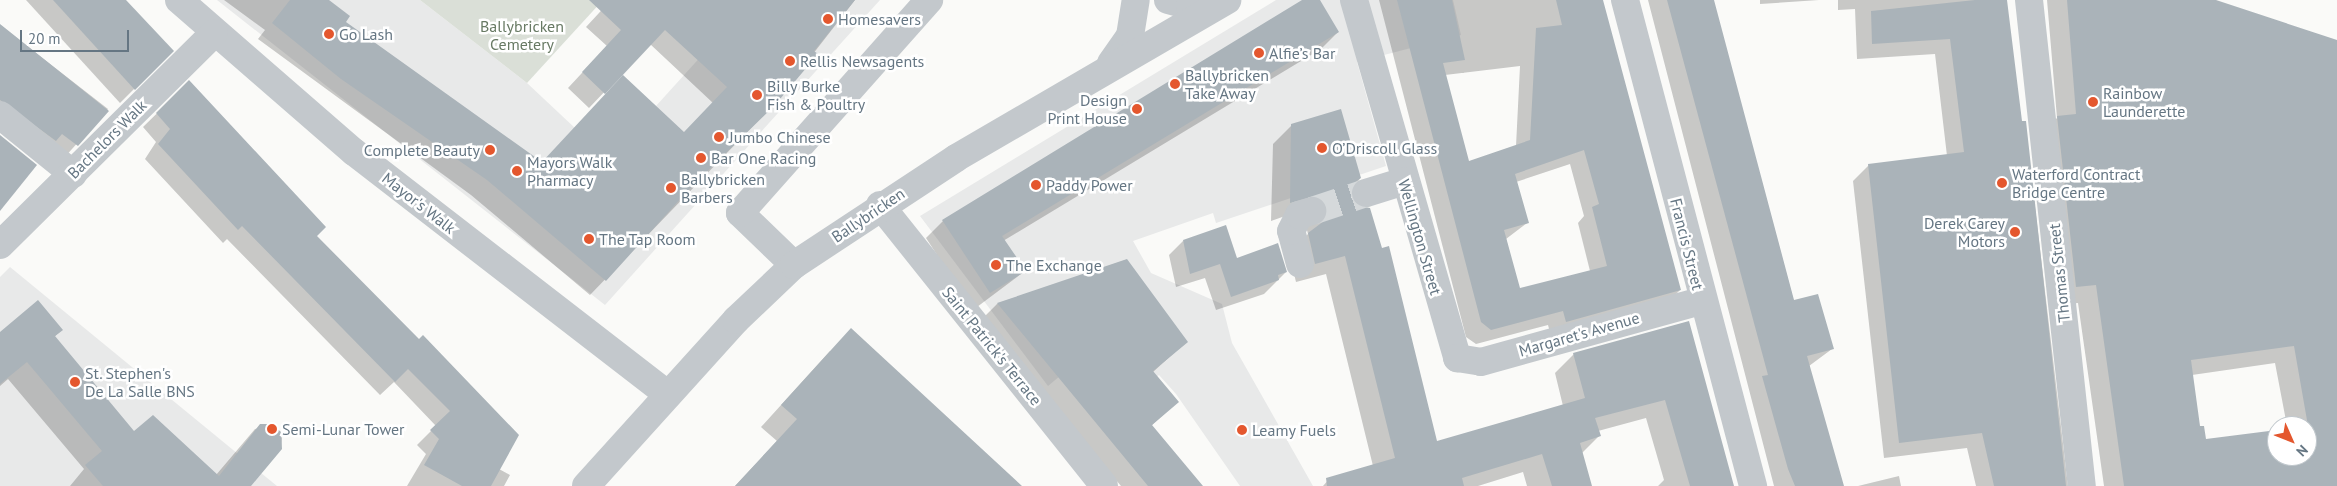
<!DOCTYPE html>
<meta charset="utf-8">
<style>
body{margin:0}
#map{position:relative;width:2337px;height:486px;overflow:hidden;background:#fafaf8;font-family:"PT Sans",sans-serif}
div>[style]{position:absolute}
.built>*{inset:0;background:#e8e9e9}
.green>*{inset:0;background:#dadfd7}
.shadow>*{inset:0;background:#0003}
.building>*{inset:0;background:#aab3b9}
.minor-tunnel>*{height:28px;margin-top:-14px;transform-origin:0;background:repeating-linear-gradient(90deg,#d5d9db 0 28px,transparent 0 42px)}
.minor>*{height:28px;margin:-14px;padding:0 14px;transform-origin:14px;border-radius:14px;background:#c3c8cc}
.dots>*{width:14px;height:14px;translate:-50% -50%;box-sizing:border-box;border:2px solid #fff;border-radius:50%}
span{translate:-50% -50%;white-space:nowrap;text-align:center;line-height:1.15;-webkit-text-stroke:5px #fff;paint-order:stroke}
.poi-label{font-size:16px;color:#657683}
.left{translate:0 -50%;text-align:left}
.right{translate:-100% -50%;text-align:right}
.park-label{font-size:16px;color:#687a64}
.street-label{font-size:16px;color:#657683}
.north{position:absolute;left:2267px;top:416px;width:50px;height:50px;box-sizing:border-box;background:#fff;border:1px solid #c1c8cd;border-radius:50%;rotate:134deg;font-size:14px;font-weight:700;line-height:20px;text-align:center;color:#657683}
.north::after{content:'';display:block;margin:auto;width:18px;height:22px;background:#e4572e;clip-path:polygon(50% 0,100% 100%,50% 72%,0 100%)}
.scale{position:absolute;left:20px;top:30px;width:109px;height:22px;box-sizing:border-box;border:2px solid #657683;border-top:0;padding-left:6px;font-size:15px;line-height:18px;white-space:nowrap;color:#657683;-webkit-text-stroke:4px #fff;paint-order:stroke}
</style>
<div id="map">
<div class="built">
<div style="clip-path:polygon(217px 0,420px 0,527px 83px,608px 159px,752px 0,880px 0,605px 305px)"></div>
<div style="clip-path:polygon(1276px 0,1453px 0,1461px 35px,1357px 62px,1386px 166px,1216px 223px,1213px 213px,1133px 241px,1151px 273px,1222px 304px,1232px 343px,1313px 486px,1240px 486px,1176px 394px,1159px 375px,1149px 383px,1109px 335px,1048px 386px,920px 216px)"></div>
<div style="clip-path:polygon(10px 267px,277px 486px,0 486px,0 277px)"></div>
</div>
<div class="green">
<div style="clip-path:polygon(420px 0,603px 0,527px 83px)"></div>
</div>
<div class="shadow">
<div style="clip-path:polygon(26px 0,125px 0,172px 51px,120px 103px)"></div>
<div style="clip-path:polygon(224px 0,327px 0,344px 23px,541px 163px,684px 133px,713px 103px,650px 44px,589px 108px,568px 88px,607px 46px,586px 27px,611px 0,855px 0,774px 104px,590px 295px,471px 195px,258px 39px,265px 30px)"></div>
<div style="clip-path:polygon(1304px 0,1318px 0,1338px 32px,1321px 49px,1003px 241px,1025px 271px,973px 310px,926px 238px,943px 221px)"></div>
<div style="clip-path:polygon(evenodd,1379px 0,1602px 0,1680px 290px,1665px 305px,1551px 336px,1548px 325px,1476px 344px,1466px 337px,1379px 0,1520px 66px,1516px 146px,1468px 162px,1445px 75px,1520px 66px,1379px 0,1570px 164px,1584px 216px,1578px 223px,1590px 271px,1519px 290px,1506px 239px,1527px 223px,1516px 182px,1570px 164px)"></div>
<div style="clip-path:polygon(1648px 0,1713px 0,1794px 302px,1832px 349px,1809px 366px,1843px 486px,1774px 486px)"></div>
<div style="clip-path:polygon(1760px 0,1819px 0,1760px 4px)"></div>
<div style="clip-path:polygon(1838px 0,2006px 0,2020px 123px,2025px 122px,2068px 486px,1976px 486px,1967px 448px,1884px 458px,1853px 181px,1869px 165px,1947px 156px,1935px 54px,1857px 59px,1855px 9px,1838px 10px)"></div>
<div style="clip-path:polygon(evenodd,2047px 0,2211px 0,2337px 43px,2337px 486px,2104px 486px,2078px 303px,2058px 305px,2039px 136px,2057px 118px,2047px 0,2275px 363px,2287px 426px,2307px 426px,2307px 456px,2277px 456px,2277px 432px,2205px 440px,2199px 428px,2192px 375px,2275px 363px)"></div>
<div style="clip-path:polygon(0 25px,108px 109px,63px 159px,0 120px)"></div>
<div style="clip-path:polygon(189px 82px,499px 469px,510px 475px,504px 486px,407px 486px,426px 454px,417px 445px,436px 426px,394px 382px,380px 395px,227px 239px,223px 243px,145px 159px,156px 142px,143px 127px)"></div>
<div style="clip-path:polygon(1292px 125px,1360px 178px,1350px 197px,1436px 443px,1563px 406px,1555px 373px,1574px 354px,1688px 322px,1730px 486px,1658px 486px,1664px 480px,1646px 418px,1598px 431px,1599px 436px,1581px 454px,1589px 486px,1527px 486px,1523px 472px,1478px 486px,1323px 486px,1330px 478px,1373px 466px,1326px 274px,1296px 282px,1289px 253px,1308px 234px,1304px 219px,1288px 215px,1271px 221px,1273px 144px)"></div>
<div style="clip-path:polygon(1183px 241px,1237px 259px,1286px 272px,1264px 294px,1216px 310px,1205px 278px,1176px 287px,1169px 255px)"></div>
<div style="clip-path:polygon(1126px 260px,1186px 342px,1153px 372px,1177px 402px,1151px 426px,1202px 486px,1121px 486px,982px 319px,997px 304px)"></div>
<div style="clip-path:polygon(62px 330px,54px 337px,134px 433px,216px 475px,255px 429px,271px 426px,282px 438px,281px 448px,250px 486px,70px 486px,84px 469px,8px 379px,0 386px,0 334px)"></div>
<div style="clip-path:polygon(830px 351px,1020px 486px,735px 486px,777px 441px,761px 427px)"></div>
<div style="clip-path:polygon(1899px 476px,1901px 486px,1858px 486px)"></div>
</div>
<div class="building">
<div style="clip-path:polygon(53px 0,126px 0,174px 51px,135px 90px)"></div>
<div style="clip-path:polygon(290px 0,329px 0,350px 16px,346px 22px,542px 162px,623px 75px,684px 132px,727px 87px,665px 30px,605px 94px,582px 72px,621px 30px,589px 0,855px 0,814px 51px,818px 54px,775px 105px,692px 186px,606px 281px,487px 180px,341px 79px,272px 23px)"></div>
<div style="clip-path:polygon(1302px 0,1320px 0,1339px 32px,1002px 236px,1026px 271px,990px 293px,942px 220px)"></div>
<div style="clip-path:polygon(evenodd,1397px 0,1452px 0,1465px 60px,1443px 63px,1469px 161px,1530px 140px,1536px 28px,1562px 25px,1556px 0,1603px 0,1681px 290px,1566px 322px,1563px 311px,1491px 330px,1481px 322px,1397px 0,1584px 150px,1599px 204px,1592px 207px,1607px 266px,1520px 288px,1504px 230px,1529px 223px,1515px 174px,1584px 150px)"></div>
<div style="clip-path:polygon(1667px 0,1714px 0,1794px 300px,1818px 294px,1834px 349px,1807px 356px,1844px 486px,1795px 486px,1788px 469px,1762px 376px,1768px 375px)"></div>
<div style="clip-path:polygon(1975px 0,2007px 0,2022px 121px,2026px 121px,2066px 486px,1994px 486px,1982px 433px,1899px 443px,1868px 164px,1964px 152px,1950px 39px,1872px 44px,1871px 11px)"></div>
<div style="clip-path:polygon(evenodd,2067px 0,2216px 0,2337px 40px,2337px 486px,2124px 486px,2096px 285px,2076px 287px,2057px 116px,2076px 114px,2067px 0,2294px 346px,2308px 426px,2307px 456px,2277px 456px,2277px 430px,2206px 439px,2204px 426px,2200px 426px,2191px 360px,2294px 346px)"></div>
<div style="clip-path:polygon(0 24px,109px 111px,78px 146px,62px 134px,56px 141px,0 100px)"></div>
<div style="clip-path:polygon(189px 80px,326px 227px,317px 236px,419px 339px,423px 335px,519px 435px,491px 486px,462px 486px,424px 465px,439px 439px,430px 430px,450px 411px,408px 369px,395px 382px,242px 226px,238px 230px,158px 144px,170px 129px,156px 113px)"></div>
<div style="clip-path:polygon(1341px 109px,1361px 178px,1354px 183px,1351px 197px,1356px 205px,1370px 208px,1382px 248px,1389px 246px,1437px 441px,1585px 398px,1573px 353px,1689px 321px,1734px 486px,1690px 486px,1665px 400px,1595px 418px,1601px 436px,1580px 443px,1592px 486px,1552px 486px,1542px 454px,1462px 478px,1464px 486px,1327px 486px,1326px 478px,1395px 458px,1345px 256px,1315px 264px,1308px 233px,1324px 221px,1327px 206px,1315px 196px,1290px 203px,1291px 124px)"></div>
<div style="clip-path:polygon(0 135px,37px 165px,0 211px)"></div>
<div style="clip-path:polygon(1226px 225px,1237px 258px,1278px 243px,1287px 272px,1278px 275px,1279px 280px,1231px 297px,1220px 264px,1190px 274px,1183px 240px)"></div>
<div style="clip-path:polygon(1127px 259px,1188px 342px,1153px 371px,1179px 402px,1152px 425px,1203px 486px,1148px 486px,997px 303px)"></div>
<div style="clip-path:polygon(38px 300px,63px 330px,55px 336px,134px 431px,153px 415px,219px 476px,260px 424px,272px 424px,281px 432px,282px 449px,251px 486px,103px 486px,85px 465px,102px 451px,27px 362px,0 384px,0 332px)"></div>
<div style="clip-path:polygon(851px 328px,1022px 486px,735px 486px,797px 419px,781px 405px)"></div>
</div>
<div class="minor-tunnel">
<div style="left:1312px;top:211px;width:57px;rotate:-18.4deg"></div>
</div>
<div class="minor">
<div style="left:179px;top:0;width:232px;rotate:41deg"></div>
<div style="left:354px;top:152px;width:397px;rotate:37.7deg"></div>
<div style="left:1168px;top:0;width:23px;rotate:15deg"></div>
<div style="left:1190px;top:6px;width:27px;rotate:-6deg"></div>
<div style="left:1354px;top:0;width:373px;rotate:73.9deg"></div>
<div style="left:1457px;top:358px;width:24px;rotate:9deg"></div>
<div style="left:1481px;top:362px;width:228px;rotate:-15.5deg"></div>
<div style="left:1625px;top:0;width:503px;rotate:75.24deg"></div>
<div style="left:2029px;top:0;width:489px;rotate:83.8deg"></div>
<div style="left:1111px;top:63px;width:33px;rotate:-55deg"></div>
<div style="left:1130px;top:36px;width:36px;rotate:-81deg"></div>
<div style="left:0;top:115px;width:94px;rotate:38.9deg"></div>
<div style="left:1366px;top:193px;width:41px;rotate:-17.1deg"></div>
<div style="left:880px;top:205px;width:359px;rotate:51.4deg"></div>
<div style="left:0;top:245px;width:301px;rotate:-44.7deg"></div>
<div style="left:1300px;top:264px;width:34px;rotate:-105deg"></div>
<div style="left:1291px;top:231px;width:18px;rotate:-63deg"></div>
<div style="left:1299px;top:215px;width:14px;rotate:-17deg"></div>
<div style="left:794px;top:265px;width:75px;rotate:-136.1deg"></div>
<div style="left:740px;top:213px;width:285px;rotate:-48.4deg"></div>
<div style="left:586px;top:486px;width:224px;rotate:-47.9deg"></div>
<div style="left:736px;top:320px;width:80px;rotate:-43.5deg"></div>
<div style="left:794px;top:265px;width:194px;rotate:-33.4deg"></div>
<div style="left:956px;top:158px;width:314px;rotate:-30.2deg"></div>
</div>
<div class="dots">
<div style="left:828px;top:19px;background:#e4572e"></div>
<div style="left:329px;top:34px;background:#e4572e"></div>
<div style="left:1259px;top:53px;background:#e4572e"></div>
<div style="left:790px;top:61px;background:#e4572e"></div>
<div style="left:1175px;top:84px;background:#e4572e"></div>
<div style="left:757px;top:95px;background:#e4572e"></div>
<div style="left:2093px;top:102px;background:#e4572e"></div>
<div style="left:1137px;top:109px;background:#e4572e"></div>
<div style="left:719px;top:137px;background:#e4572e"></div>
<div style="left:1322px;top:148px;background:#e4572e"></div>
<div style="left:490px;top:150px;background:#e4572e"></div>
<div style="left:701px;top:158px;background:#e4572e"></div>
<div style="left:517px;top:171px;background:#e4572e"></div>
<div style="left:2002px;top:183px;background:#e4572e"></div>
<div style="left:1036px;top:185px;background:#e4572e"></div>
<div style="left:671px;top:188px;background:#e4572e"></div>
<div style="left:2015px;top:232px;background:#e4572e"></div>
<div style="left:589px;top:239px;background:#e4572e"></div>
<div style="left:996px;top:265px;background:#e4572e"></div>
<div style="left:75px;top:382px;background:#e4572e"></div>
<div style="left:272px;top:429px;background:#e4572e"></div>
<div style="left:1242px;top:430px;background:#e4572e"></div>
</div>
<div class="poi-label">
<span class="left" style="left:838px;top:19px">Homesavers</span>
<span class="left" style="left:339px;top:34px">Go Lash</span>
<span class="left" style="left:1269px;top:53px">Alfie’s Bar</span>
<span class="left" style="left:800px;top:61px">Rellis Newsagents</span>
<span class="left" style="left:1185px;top:84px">Ballybricken<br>Take Away</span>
<span class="left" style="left:767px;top:95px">Billy Burke<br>Fish &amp; Poultry</span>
<span class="left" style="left:2103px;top:102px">Rainbow<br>Launderette</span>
<span class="right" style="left:1127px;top:109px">Design<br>Print House</span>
<span class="left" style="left:729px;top:137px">Jumbo Chinese</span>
<span class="left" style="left:1332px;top:148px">O’Driscoll Glass</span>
<span class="right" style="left:480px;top:150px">Complete Beauty</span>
<span class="left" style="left:711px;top:158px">Bar One Racing</span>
<span class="left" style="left:527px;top:171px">Mayors Walk<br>Pharmacy</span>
<span class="left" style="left:2012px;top:183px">Waterford Contract<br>Bridge Centre</span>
<span class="left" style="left:681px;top:188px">Ballybricken<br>Barbers</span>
<span class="left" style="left:1046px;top:185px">Paddy Power</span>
<span class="right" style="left:2005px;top:232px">Derek Carey<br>Motors</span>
<span class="left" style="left:599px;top:239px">The Tap Room</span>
<span class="left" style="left:1006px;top:265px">The Exchange</span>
<span class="left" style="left:85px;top:382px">St. Stephen's<br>De La Salle BNS</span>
<span class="left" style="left:282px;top:429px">Semi-Lunar Tower</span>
<span class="left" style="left:1252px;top:430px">Leamy Fuels</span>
</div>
<div class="park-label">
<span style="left:522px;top:35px">Ballybricken<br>Cemetery</span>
</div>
<div class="street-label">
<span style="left:107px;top:139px;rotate:-45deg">Bachelors Walk</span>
<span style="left:419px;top:203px;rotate:38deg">Mayor's Walk</span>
<span style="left:868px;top:215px;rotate:-34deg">Ballybricken</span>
<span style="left:1420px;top:237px;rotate:74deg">Wellington Street</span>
<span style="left:1687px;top:244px;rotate:76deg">Francis Street</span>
<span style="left:2059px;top:273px;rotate:-96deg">Thomas Street</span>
<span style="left:1579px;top:334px;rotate:-16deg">Margaret's Avenue</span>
<span style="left:992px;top:346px;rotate:51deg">Saint Patrick's Terrace</span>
</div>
<div class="north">N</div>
<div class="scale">20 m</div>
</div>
